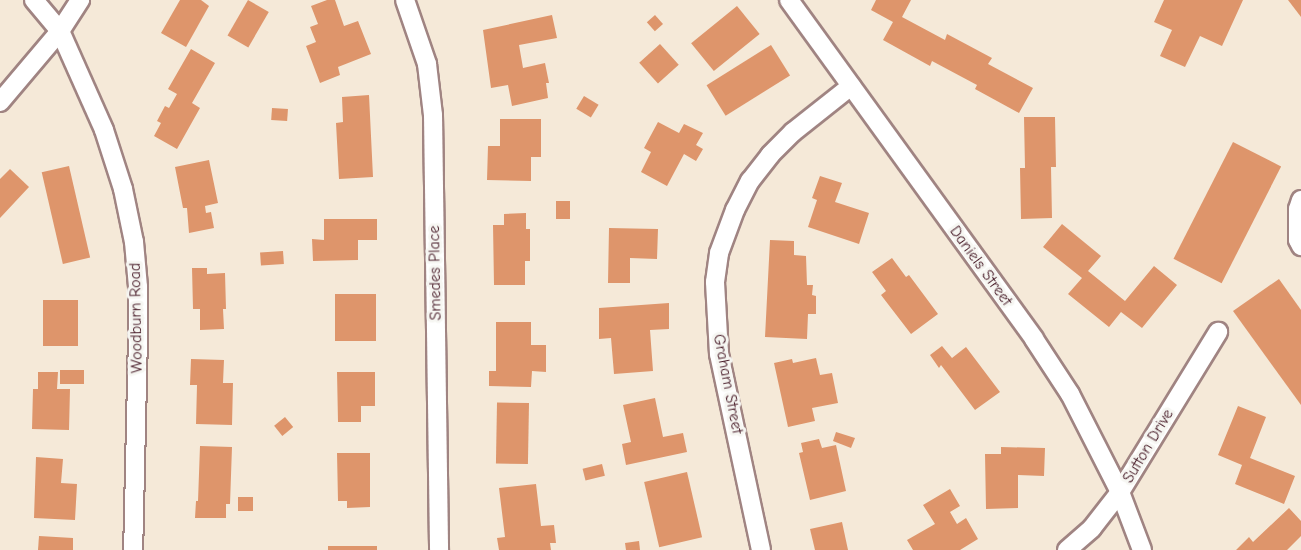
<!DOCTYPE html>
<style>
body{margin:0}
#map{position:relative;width:1301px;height:550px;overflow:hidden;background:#f5e9d8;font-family:"Comic Neue",sans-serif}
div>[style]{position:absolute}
.building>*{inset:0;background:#de956b;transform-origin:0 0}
.roads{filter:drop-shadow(2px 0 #a08482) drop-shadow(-2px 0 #a08482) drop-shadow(0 2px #a08482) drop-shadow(0 -2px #a08482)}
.street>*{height:18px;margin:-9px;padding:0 9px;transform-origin:9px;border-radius:9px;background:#fff}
span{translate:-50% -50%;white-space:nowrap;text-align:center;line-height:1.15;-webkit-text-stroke:6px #f6f6f2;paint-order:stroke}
.street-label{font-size:16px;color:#4a1f2b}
</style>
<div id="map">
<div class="building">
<div style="clip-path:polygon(180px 0,201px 0,209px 6px,186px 47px,161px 33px)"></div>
<div style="left:248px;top:0;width:24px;height:41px;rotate:30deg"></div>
<div style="clip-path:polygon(327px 0,335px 0,344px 26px,358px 21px,371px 54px,338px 67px,340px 75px,320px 83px,306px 46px,316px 42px,310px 27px,318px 24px,311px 6px)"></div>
<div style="clip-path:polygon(876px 0,911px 0,902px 17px,945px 40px,947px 34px,992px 58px,988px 64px,1033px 88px,1019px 113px,975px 89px,977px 85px,932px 61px,930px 66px,883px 40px,893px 22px,871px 10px)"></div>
<div style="clip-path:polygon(1164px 0,1243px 0,1222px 46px,1200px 36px,1185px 67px,1160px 56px,1172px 30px,1154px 22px)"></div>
<div style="clip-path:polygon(1288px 0,1301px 0,1301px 17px)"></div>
<div style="left:737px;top:6px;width:36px;height:59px;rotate:51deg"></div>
<div style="clip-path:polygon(552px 15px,557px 38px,519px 45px,523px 68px,545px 63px,549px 83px,546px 83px,548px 98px,512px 106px,508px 85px,491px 88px,483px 30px)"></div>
<div style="left:655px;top:15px;width:12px;height:11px;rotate:48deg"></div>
<div style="left:660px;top:44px;width:28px;height:28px;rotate:48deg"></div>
<div style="left:771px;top:45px;width:36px;height:76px;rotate:58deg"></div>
<div style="clip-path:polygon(191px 49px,215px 63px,192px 103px,200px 108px,177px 149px,154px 136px,161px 123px,157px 121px,165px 106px,169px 108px,177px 94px,168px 89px)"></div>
<div style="clip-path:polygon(369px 95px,373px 177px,339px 179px,336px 123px,343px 122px,342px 97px)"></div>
<div style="left:584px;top:96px;width:17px;height:15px;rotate:31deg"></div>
<div style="left:272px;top:108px;width:16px;height:12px;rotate:4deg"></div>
<div style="clip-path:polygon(1024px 117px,1055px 117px,1056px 167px,1051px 167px,1052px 218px,1021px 219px,1020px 168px,1025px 168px)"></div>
<div style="clip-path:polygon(500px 119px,541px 119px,541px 157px,531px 157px,531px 181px,487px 180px,488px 146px,500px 146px)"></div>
<div style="clip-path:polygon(658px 122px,679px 133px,684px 124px,703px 133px,696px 145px,703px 149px,696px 161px,684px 154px,667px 186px,641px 172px,651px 152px,644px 148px)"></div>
<div style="left:1233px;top:142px;width:54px;height:131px;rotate:27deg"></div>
<div style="clip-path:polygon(209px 160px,218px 203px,205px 206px,206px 213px,211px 212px,214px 228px,189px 233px,187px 208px,183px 208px,175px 167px)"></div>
<div style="left:69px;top:166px;width:94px;height:28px;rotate:77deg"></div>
<div style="clip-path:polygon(10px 169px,29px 187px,0 218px,0 179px)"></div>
<div style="clip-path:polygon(820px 176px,842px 183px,835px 202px,869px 213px,859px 244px,808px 227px,817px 200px,812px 198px)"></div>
<div style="left:556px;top:201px;width:14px;height:18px"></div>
<div style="clip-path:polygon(526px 213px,526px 229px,530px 229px,530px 261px,525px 261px,525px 285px,494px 285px,493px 225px,504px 225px,504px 214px)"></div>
<div style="clip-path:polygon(324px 219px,377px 219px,377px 240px,358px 240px,358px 260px,313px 261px,312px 239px,324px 240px)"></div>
<div style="clip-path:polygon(1062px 224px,1101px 256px,1088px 271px,1125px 301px,1154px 266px,1177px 285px,1142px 328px,1121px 312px,1109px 327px,1068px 294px,1082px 278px,1043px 247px)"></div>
<div style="clip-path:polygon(609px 228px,658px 229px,657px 259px,630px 258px,630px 283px,608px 283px)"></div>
<div style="clip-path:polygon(770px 240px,794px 241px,794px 255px,806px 256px,807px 285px,813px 285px,812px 295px,816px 296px,816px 314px,808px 314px,807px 339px,765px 337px)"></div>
<div style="left:283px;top:251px;width:13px;height:23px;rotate:86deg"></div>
<div style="clip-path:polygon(892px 258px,906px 277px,909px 275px,938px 314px,911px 334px,881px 295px,886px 291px,872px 272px)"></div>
<div style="clip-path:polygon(192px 268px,207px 268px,207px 274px,225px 273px,226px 309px,223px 309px,224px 329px,200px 330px,200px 309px,193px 309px)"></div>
<div style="clip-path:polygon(1279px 279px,1301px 310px,1301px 405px,1233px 311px)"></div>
<div style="left:335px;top:294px;width:41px;height:47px"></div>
<div style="left:43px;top:300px;width:35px;height:46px"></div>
<div style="clip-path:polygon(669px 303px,669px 329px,650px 330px,653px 371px,614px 374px,611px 338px,599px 339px,599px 308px)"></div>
<div style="clip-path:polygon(496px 322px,531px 322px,531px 345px,546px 345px,546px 372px,532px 371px,531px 387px,489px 386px,489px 371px,496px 371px)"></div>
<div style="clip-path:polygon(942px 346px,952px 358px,966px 347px,1000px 392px,975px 410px,941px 365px,939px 368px,930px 355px)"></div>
<div style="clip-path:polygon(816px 358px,820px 375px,832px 373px,838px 403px,812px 408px,815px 421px,788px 427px,774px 363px,792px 359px,793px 363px)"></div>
<div style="clip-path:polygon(191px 359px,224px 360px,223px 383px,233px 383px,232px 425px,196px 424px,197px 385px,190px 385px)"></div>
<div style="left:60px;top:370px;width:24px;height:14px"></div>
<div style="clip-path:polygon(38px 372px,58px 372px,57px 389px,70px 389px,69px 430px,32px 429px,33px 389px,38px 389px)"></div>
<div style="clip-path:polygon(337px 372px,375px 372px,375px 406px,361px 406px,361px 422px,338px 422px)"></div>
<div style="clip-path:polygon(655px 398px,663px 437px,683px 433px,687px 452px,626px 465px,622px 444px,631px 442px,623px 405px)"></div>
<div style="left:529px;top:403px;width:61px;height:32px;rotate:91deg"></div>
<div style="clip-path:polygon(1238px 406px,1266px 417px,1250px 458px,1295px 476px,1284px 504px,1235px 484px,1242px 465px,1218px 455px)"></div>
<div style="left:285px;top:417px;width:13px;height:14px;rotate:51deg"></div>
<div style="clip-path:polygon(836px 432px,855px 438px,851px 448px,833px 441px)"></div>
<div style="clip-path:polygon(819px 439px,822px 448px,836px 445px,846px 491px,810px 500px,799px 453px,803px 452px,801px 443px)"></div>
<div style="clip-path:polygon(200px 446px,232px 447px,230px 504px,226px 504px,226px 518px,195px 518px,196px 501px,198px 501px)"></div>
<div style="clip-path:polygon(1001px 447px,1045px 448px,1044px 476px,1018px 475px,1018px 508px,986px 509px,985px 454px,1001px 454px)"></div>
<div style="clip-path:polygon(337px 453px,370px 453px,370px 507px,347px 508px,347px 501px,338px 501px)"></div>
<div style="clip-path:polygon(36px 457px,63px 459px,61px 483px,77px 484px,75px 520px,34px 518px)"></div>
<div style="left:602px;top:464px;width:12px;height:20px;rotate:76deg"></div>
<div style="left:687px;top:472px;width:67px;height:44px;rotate:77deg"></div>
<div style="clip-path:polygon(536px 484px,541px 526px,554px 525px,556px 543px,550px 543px,551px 550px,499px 550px,497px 538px,505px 537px,499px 488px)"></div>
<div style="clip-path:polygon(950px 489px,960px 506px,950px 512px,957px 524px,966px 518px,978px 539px,960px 550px,913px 550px,907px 540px,935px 524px,923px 505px)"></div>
<div style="left:238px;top:497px;width:15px;height:14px"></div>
<div style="clip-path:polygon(1289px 508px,1301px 521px,1301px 536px,1287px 550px,1236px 550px,1249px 537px,1253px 542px)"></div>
<div style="clip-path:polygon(842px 522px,848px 550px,815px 550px,810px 529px)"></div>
<div style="clip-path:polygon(39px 536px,73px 538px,73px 550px,38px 550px)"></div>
<div style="clip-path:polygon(639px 541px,640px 550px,626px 550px,625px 543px)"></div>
<div style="left:328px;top:546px;width:49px;height:4px"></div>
</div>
<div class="roads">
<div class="street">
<div style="left:34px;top:0;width:40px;rotate:50deg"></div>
<div style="left:60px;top:31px;width:108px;rotate:66deg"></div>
<div style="left:104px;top:130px;width:62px;rotate:72.1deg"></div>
<div style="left:123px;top:189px;width:54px;rotate:78.3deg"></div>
<div style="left:134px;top:242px;width:45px;rotate:84.9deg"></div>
<div style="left:138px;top:287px;width:49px;rotate:90deg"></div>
<div style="left:138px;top:336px;width:214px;rotate:91.3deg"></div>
<div style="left:405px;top:0;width:68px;rotate:71deg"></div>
<div style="left:427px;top:64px;width:51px;rotate:83.3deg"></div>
<div style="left:433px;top:115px;width:435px;rotate:89.2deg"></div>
<div style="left:789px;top:0;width:418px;rotate:54.1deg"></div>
<div style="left:1034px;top:339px;width:66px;rotate:56.8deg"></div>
<div style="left:1070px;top:394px;width:110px;rotate:63deg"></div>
<div style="left:1120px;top:492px;width:62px;rotate:69.2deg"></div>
<div style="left:0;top:102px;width:93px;rotate:-49.8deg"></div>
<div style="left:60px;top:31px;width:37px;rotate:-57deg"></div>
<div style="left:1301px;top:200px;width:9px;rotate:108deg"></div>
<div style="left:1298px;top:209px;width:31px;rotate:90deg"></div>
<div style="left:1298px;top:240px;width:7px;rotate:63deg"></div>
<div style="left:761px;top:550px;width:200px;rotate:-102.1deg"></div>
<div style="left:719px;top:354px;width:72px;rotate:-93.2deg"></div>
<div style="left:715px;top:282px;width:29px;rotate:-82deg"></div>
<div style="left:719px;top:253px;width:46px;rotate:-69.6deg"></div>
<div style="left:735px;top:210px;width:33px;rotate:-63deg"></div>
<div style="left:750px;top:181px;width:33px;rotate:-52deg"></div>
<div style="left:770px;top:155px;width:33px;rotate:-45deg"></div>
<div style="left:793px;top:132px;width:74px;rotate:-38.4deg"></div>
<div style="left:1067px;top:550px;width:33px;rotate:-41deg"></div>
<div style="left:1092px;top:528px;width:46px;rotate:-52.1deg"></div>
<div style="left:1120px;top:492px;width:188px;rotate:-58.5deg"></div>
</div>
</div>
<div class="street-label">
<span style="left:981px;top:266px;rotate:54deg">Daniels Street</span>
<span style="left:435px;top:273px;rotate:-91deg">Smedes Place</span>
<span style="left:136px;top:318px;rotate:-91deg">Woodburn Road</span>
<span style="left:728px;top:384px;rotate:79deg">Graham Street</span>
<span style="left:1148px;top:446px;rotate:-59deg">Sutton Drive</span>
</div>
</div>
